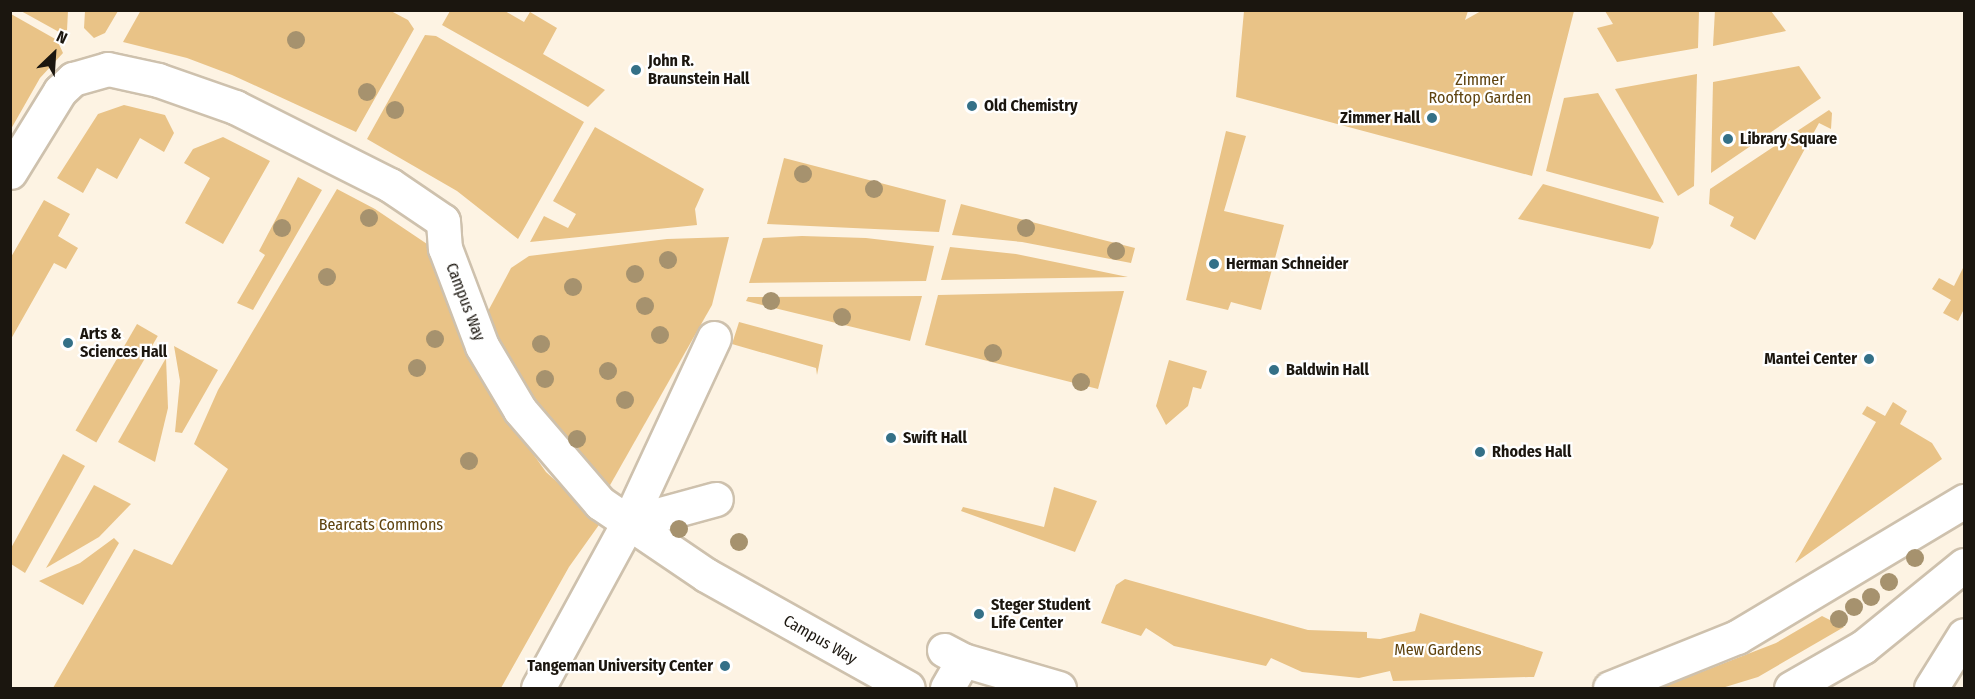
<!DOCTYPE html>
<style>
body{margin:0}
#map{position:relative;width:1975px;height:699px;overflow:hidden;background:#fdf3e3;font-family:"Fira Sans Condensed",sans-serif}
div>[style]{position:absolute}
.green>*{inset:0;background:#e9c387;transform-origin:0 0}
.roads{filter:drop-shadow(2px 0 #cec1ad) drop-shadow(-2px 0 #cec1ad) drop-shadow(0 2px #cec1ad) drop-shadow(0 -2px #cec1ad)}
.minor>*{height:33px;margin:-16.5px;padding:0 16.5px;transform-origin:16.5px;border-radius:16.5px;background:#fff}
.trees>*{width:18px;height:18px;margin:-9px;border-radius:50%;background:#a6926e}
.dots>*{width:16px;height:16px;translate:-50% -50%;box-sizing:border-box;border:3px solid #fff;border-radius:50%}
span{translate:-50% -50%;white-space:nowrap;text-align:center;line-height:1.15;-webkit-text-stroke:4.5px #fff;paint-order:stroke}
.poi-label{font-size:16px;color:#1b160f;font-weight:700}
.left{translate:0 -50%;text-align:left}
.right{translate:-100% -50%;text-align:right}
.park-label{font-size:16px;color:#5f430f}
.street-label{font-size:16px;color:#1b160f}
.frame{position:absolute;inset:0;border:12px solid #1b160f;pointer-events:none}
.north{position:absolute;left:24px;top:24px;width:60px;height:60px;-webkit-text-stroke:4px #fff;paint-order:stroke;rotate:25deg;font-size:16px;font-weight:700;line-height:24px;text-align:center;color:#1b160f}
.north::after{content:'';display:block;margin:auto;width:21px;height:27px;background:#1b160f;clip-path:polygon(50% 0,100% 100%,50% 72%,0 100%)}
</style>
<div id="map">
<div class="green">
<div style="clip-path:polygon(141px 10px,391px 11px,408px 20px,414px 29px,356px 132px,232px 75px,187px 58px,123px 42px)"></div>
<div style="clip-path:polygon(1715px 10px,1771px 11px,1786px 31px,1713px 46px)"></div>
<div style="clip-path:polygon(21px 11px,68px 11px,67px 30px,59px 32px)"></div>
<div style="clip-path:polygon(85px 11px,85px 10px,118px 11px,105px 33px,94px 38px,84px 28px)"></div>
<div style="clip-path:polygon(450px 11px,505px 11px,524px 22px,530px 12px,557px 28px,543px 54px,605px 90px,588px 107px,442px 25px)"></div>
<div style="clip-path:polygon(1244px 11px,1468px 11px,1465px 20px,1481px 11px,1574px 11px,1532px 176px,1236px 97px)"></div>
<div style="clip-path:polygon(1605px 11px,1699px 11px,1698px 48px,1617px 62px,1597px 28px,1613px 24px)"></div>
<div style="clip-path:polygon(11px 14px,57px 40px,63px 53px,40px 78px,11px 129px)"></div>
<div style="clip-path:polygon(425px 35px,436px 36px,584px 122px,518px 239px,457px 191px,367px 139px)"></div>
<div style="clip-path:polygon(1799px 66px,1821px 98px,1711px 173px,1713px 82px)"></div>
<div style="clip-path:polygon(1697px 74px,1694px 186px,1678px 196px,1615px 89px)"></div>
<div style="clip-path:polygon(1598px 93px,1664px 203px,1546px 171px,1564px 98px)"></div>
<div style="clip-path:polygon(124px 105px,165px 115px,174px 133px,164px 152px,140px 138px,117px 179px,97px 168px,83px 193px,57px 178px,98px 114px)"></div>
<div style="clip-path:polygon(1829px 110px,1832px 113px,1831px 129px,1819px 123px,1755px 240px,1730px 226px,1734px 217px,1709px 204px,1710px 189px)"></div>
<div style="clip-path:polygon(595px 127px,704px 189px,695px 209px,697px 225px,530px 242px,544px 216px,568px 228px,576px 214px,553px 201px)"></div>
<div style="clip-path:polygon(1226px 131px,1246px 136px,1224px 211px,1284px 225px,1261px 310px,1231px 302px,1228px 310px,1186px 300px)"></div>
<div style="clip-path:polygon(223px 137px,270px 161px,223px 244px,185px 223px,210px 178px,184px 163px,193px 149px)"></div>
<div style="clip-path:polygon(784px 158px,946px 200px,939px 232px,767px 224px)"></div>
<div style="clip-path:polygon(298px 177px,322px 190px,253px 310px,237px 303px,265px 255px,259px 251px)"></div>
<div style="clip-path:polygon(1543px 184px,1659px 217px,1653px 244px,1650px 249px,1518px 219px)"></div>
<div style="clip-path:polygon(337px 189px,375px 209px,436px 250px,471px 358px,489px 392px,546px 472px,601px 522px,569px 567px,501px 688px,53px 688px,134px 549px,172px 565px,228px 469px,194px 444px,218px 390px)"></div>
<div style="clip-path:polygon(44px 200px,70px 214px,58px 236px,78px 248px,66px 269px,54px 263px,11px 339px,11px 257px)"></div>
<div style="clip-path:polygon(961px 204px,1135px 248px,1131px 263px,1022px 242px,952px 235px)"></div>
<div style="clip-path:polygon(802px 236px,866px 238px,934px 246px,926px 281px,749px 283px,763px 238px)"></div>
<div style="clip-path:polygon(729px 237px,712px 305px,609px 487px,560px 437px,533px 399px,510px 363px,487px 313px,511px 268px,529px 256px,667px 239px)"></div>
<div style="clip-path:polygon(950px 247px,1016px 254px,1128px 277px,941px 280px)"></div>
<div style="clip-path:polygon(1964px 266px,1964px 309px,1958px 321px,1943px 313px,1951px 300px,1932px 289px,1939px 278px,1954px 286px)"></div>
<div style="clip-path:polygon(1124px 291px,1098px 389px,925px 345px,938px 295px)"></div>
<div style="clip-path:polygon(922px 296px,910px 341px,746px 301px,748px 297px)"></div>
<div style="clip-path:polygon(739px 322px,823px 345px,817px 375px,816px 368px,732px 344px)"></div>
<div style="left:137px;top:324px;width:24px;height:123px;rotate:30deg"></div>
<div style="clip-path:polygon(174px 346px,218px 370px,182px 433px,175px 432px,180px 381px)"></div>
<div style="clip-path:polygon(166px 358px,168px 408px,155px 462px,118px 442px)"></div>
<div style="clip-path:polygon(1169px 360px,1207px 371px,1201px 389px,1193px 387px,1188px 406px,1166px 425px,1156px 406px)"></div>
<div style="clip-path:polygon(1893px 402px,1907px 411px,1900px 424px,1932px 443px,1942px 459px,1795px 563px,1876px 422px,1862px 414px,1867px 406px,1885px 416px)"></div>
<div style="clip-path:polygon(63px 454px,85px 466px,25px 573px,11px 564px,11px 548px)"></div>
<div style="clip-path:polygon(94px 485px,131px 504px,99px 537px,46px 568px)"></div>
<div style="clip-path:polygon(1054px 487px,1097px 501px,1075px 552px,961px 511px,963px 507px,1044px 527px)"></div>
<div style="clip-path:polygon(114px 538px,119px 543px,83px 605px,39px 581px,80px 563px)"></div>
<div style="clip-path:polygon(1125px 579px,1308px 630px,1367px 632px,1367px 638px,1380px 639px,1415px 631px,1420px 613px,1543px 652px,1534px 677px,1529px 677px,1393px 681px,1390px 671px,1359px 678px,1302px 672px,1271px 658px,1266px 666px,1174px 646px,1146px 628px,1141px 636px,1101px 623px,1116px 585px)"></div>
<div style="clip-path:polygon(1822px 616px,1844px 627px,1758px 677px,1722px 688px,1660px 688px,1776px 643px)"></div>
</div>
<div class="roads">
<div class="minor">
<div style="left:10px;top:172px;width:95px;rotate:-58.3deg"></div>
<div style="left:60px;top:91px;width:18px;rotate:-43deg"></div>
<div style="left:73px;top:79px;width:36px;rotate:-16deg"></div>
<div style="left:108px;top:69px;width:51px;rotate:12.4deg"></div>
<div style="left:158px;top:80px;width:82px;rotate:19.3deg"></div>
<div style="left:235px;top:107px;width:174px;rotate:26.7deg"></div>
<div style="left:390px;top:185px;width:64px;rotate:34.2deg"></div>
<div style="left:443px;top:221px;width:27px;rotate:86deg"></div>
<div style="left:445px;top:248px;width:105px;rotate:69.3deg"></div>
<div style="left:482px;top:346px;width:74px;rotate:59.3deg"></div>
<div style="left:520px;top:410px;width:123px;rotate:49.3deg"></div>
<div style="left:600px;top:503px;width:128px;rotate:34.2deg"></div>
<div style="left:706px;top:575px;width:231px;rotate:29.2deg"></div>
<div style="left:628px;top:523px;width:91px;rotate:-15.3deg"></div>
<div style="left:944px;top:650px;width:21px;rotate:28deg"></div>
<div style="left:963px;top:660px;width:100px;rotate:16.3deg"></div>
<div style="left:538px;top:688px;width:188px;rotate:-61.4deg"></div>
<div style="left:628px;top:523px;width:204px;rotate:-65.1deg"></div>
<div style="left:947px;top:688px;width:32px;rotate:-60deg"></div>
<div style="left:1610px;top:688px;width:137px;rotate:-21.9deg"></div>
<div style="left:1737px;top:637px;width:265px;rotate:-30.9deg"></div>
<div style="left:1791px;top:688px;width:83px;rotate:-29.7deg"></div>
<div style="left:1863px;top:647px;width:130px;rotate:-39.1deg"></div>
<div style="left:1931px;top:688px;width:62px;rotate:-58.1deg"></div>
</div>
</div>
<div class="trees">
<div style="left:296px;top:40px"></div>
<div style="left:367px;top:92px"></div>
<div style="left:395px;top:110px"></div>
<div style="left:803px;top:174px"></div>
<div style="left:874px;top:189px"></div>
<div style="left:369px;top:218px"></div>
<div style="left:282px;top:228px"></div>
<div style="left:1026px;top:228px"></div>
<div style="left:1116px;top:251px"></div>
<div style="left:668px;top:260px"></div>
<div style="left:635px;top:274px"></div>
<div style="left:327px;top:277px"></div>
<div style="left:573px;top:287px"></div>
<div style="left:771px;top:301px"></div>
<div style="left:645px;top:306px"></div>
<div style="left:842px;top:317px"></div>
<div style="left:660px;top:335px"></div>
<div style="left:435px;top:339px"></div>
<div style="left:541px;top:344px"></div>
<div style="left:993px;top:353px"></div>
<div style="left:417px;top:368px"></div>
<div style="left:608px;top:371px"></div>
<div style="left:545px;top:379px"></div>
<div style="left:1081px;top:382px"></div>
<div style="left:625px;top:400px"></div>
<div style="left:577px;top:439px"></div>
<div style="left:469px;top:461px"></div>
<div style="left:679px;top:529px"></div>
<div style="left:739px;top:542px"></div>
<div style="left:1915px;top:558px"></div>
<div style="left:1889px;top:582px"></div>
<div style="left:1871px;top:597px"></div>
<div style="left:1854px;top:607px"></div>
<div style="left:1839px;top:619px"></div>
</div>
<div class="dots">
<div style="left:636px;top:70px;background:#347087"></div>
<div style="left:972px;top:106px;background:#347087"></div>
<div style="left:1432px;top:118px;background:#347087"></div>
<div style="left:1728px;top:139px;background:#347087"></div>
<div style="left:1214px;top:264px;background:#347087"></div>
<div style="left:68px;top:343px;background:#347087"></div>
<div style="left:1869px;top:359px;background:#347087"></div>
<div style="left:1274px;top:370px;background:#347087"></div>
<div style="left:891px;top:438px;background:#347087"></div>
<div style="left:1480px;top:452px;background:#347087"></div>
<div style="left:979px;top:614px;background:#347087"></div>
<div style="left:725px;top:666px;background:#347087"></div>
</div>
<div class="poi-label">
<span class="left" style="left:648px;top:70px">John R.<br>Braunstein Hall</span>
<span class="left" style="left:984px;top:106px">Old Chemistry</span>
<span class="right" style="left:1420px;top:118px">Zimmer Hall</span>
<span class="left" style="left:1740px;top:139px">Library Square</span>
<span class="left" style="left:1226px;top:264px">Herman Schneider</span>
<span class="left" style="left:80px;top:343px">Arts &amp;<br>Sciences Hall</span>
<span class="right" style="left:1857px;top:359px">Mantei Center</span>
<span class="left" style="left:1286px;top:370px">Baldwin Hall</span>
<span class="left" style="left:903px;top:438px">Swift Hall</span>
<span class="left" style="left:1492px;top:452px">Rhodes Hall</span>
<span class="left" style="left:991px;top:614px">Steger Student<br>Life Center</span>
<span class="right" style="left:713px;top:666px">Tangeman University Center</span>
</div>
<div class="park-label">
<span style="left:1480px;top:89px">Zimmer<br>Rooftop Garden</span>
<span style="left:381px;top:525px">Bearcats Commons</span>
<span style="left:1438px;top:650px">Mew Gardens</span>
</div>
<div class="street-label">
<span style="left:465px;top:302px;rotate:69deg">Campus Way</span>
<span style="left:820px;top:640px;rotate:30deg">Campus Way</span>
</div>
<div class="frame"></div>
<div class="north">N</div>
</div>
